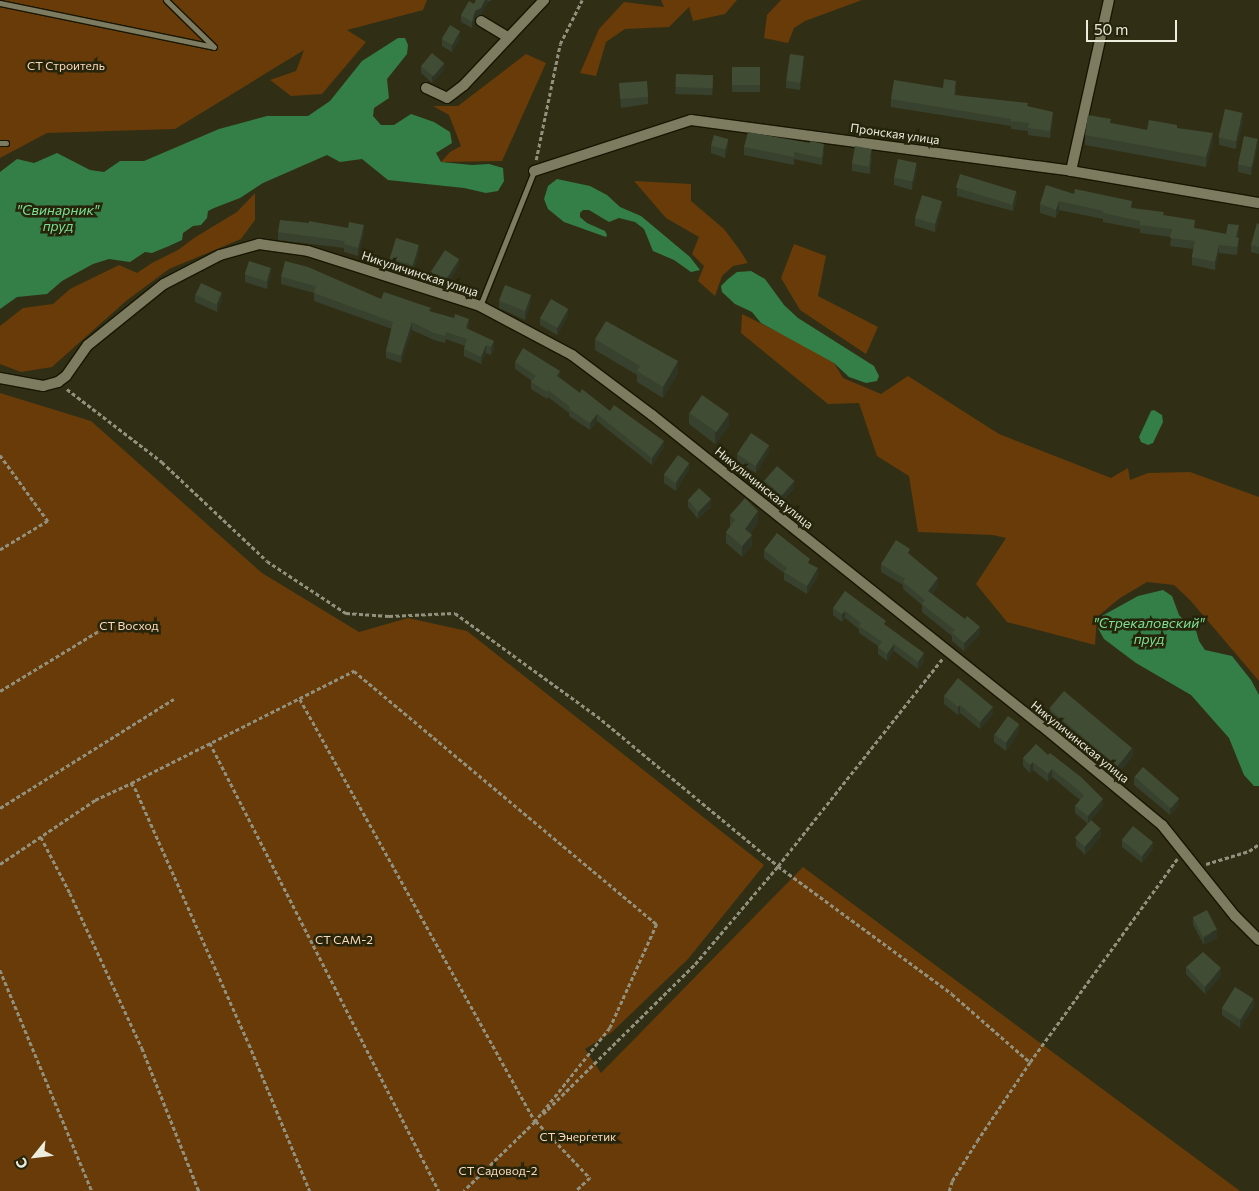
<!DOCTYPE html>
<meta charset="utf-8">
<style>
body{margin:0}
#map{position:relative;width:1259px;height:1191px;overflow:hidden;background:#302f15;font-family:Commissioner,sans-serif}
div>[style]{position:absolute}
.green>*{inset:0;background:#683b09}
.water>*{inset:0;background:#347e48}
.path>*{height:2.5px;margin-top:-1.25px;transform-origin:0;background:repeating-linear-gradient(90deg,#92917d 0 4px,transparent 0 6.5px)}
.roads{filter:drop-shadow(1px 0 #181601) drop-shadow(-1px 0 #181601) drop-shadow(0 1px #181601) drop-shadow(0 -1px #181601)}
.service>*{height:5px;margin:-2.5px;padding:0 2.5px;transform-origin:2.5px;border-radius:2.5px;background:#7d7b60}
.minor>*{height:10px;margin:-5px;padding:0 5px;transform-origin:5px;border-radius:5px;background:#7d7b60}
.wall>*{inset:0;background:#38412d;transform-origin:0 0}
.shaded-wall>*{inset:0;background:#2e3524}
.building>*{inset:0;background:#414c34;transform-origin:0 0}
span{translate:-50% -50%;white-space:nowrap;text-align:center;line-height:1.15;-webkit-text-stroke:5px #26250c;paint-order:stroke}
.park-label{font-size:12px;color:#fdd9bb}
.street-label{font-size:12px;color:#ededde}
.water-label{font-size:14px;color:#7cdf93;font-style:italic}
.north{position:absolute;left:10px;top:1131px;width:50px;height:50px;-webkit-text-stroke:4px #26250c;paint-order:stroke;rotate:241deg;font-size:14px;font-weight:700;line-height:20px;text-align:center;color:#ededde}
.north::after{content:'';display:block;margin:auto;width:18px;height:22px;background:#ededde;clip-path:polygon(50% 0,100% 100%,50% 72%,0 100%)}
.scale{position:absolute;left:1086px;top:20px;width:91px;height:22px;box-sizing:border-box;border:2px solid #ededde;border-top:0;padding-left:6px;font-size:15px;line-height:18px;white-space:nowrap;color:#ededde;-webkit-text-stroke:4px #26250c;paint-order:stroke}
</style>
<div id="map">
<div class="green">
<div style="clip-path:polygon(0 0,427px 0,423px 10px,347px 30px,366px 42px,322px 94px,291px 96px,270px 80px,296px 71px,304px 50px,175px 129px,47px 133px,0 158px)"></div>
<div style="clip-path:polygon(661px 0,737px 0,725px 14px,693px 21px,689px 7px,669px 27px,625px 29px,606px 42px,596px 76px,580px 73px,599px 29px,624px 2px,664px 7px)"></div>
<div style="clip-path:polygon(781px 0,862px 0,805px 21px,794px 28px,788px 43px,764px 38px,767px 15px)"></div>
<div style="clip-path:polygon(526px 54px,546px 63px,502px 161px,441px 162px,450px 152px,461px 146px,449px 115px,433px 106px,458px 106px)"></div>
<div style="clip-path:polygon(634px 181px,691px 184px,691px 201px,724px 229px,739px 249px,748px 263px,733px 266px,722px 276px,715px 296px,698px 281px,704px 266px,692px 254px,699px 237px,666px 218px)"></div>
<div style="clip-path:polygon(255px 193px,255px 220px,241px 239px,169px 269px,126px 301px,52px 367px,21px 372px,0 364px,0 326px,23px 308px,53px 304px,70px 289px,119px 265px,137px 273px,152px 263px,178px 250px,194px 238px,237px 212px)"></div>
<div style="clip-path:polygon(794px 244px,826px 256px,818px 296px,878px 327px,866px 354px,800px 310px,781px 278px)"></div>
<div style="clip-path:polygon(742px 314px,794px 340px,834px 363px,843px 378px,881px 394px,908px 376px,999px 434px,1111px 478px,1128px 468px,1130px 480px,1148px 473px,1190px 472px,1259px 497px,1259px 681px,1190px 600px,1174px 585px,1147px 582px,1120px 598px,1097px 617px,1095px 645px,1007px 622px,976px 584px,1006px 538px,993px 535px,918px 532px,909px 476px,877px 456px,859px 403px,828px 404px,741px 333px)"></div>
<div style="clip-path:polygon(0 393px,91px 421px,262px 573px,359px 632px,408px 618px,467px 631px,764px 865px,688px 959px,612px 1032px,585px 1049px,601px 1073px,803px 867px,1240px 1191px,0 1191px)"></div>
</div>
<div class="water">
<div style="clip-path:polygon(398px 38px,405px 38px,408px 45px,407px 54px,387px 79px,389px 98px,374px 108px,373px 116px,381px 125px,394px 125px,411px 114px,434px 122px,450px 132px,452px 143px,436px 153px,441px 162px,472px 165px,489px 164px,503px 168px,504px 181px,498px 191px,486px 193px,464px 188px,388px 180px,362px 159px,340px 162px,327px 155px,263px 183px,240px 198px,214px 208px,208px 211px,207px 218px,201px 225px,193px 226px,183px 233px,182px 240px,169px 246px,152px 253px,145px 252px,130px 262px,109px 259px,93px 264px,62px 281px,47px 294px,17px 297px,0 309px,0 172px,17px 159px,34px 163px,57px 153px,90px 170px,104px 172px,120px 161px,144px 161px,219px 129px,267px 116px,308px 116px,330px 101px,362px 61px)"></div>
<div style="clip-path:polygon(557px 179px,590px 186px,607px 195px,620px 207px,641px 216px,690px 257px,700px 270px,691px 272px,674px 260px,653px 251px,644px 229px,635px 222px,619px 218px,609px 222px,589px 210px,583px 210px,580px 213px,580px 217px,587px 223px,605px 231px,607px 235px,606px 237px,564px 222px,548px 209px,544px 199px,548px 186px)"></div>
<div style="clip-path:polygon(751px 271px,765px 279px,784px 305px,798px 318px,874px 366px,879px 376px,877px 381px,866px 383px,849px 377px,834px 363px,761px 323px,752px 312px,735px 304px,722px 292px,721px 286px,728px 279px,737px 272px)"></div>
<div style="clip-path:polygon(1154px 410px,1162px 415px,1163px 422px,1153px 443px,1148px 445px,1141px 442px,1139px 437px,1151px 411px)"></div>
<div style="clip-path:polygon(1163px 590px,1172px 596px,1179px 615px,1188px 625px,1195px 627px,1199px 641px,1205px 650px,1232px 656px,1251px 680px,1259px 695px,1259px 786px,1254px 786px,1244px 775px,1229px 738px,1191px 695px,1136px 663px,1104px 639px,1098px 628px,1100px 617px,1138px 596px)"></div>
</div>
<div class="path">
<div style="left:536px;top:160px;width:118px;rotate:-78.3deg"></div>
<div style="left:560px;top:44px;width:49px;rotate:-63.4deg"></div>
<div style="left:67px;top:389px;width:120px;rotate:37.5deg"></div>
<div style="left:162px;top:462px;width:144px;rotate:43.3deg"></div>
<div style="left:267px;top:561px;width:95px;rotate:33.4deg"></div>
<div style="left:346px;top:613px;width:43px;rotate:4deg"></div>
<div style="left:389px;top:616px;width:66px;rotate:-2.6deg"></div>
<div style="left:455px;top:613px;width:175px;rotate:36deg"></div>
<div style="left:597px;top:716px;width:235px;rotate:39.6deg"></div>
<div style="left:778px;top:866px;width:216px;rotate:36.3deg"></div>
<div style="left:952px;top:994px;width:103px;rotate:41.1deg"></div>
<div style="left:0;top:455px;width:82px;rotate:54deg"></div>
<div style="left:48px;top:521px;width:56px;rotate:148.9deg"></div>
<div style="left:0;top:691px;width:137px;rotate:-31.3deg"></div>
<div style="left:300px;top:699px;width:484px;rotate:60.9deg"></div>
<div style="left:210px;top:743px;width:503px;rotate:62.93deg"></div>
<div style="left:131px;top:783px;width:250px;rotate:-26.7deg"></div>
<div style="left:354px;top:671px;width:395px;rotate:39.9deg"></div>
<div style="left:657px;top:924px;width:114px;rotate:114.3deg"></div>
<div style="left:610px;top:1028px;width:120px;rotate:128.6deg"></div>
<div style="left:535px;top:1122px;width:99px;rotate:135.8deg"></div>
<div style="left:0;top:808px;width:205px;rotate:-32.1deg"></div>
<div style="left:41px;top:837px;width:63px;rotate:62.6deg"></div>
<div style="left:70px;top:893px;width:171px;rotate:65.1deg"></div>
<div style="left:142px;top:1048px;width:154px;rotate:68.3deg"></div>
<div style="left:0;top:864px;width:115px;rotate:-34deg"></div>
<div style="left:95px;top:800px;width:40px;rotate:-25deg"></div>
<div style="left:131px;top:783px;width:6px;rotate:51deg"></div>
<div style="left:135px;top:788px;width:280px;rotate:66deg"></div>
<div style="left:249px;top:1044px;width:159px;rotate:67.5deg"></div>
<div style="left:1206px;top:864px;width:45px;rotate:-16.8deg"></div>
<div style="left:1249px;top:851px;width:12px;rotate:-35deg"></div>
<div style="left:0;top:970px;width:239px;rotate:67.4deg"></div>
<div style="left:543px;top:1114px;width:214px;rotate:-44.6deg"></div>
<div style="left:695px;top:964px;width:128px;rotate:-49.7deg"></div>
<div style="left:778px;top:866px;width:265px;rotate:-51.6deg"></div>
<div style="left:536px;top:1121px;width:79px;rotate:46.5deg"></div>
<div style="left:590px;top:1178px;width:19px;rotate:137deg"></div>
<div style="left:949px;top:1191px;width:10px;rotate:-73deg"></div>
<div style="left:952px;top:1181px;width:47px;rotate:-58deg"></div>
<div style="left:977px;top:1141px;width:95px;rotate:-56.1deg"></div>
<div style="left:1030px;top:1062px;width:251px;rotate:-54.1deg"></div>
</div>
<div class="roads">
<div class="service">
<div style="left:166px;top:0;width:67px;rotate:44.4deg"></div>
<div style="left:0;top:3px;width:218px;rotate:11.6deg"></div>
<div style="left:0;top:143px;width:6px"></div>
<div style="left:480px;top:306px;width:145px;rotate:-68.2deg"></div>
</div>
<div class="minor">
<div style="left:481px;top:21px;width:31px;rotate:31deg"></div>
<div style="left:426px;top:88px;width:23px;rotate:25deg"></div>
<div style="left:447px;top:98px;width:21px;rotate:-37deg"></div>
<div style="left:464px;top:85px;width:117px;rotate:-46.7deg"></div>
<div style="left:534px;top:171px;width:165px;rotate:-18deg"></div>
<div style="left:691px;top:120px;width:383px;rotate:7.6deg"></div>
<div style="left:1071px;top:171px;width:191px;rotate:9.7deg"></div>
<div style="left:1071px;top:171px;width:175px;rotate:-77.5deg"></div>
<div style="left:0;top:378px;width:44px;rotate:10.5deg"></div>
<div style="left:43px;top:386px;width:16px;rotate:-15deg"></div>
<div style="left:58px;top:382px;width:10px;rotate:-37deg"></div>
<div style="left:66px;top:376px;width:38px;rotate:-55deg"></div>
<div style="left:88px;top:345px;width:97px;rotate:-38.8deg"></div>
<div style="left:164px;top:284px;width:63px;rotate:-27.4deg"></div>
<div style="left:220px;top:255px;width:41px;rotate:-15.8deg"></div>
<div style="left:259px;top:244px;width:49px;rotate:8.1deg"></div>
<div style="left:308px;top:251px;width:181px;rotate:17.7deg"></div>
<div style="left:480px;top:306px;width:104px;rotate:28deg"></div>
<div style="left:572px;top:355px;width:100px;rotate:36.9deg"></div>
<div style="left:652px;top:415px;width:497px;rotate:38.6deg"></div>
<div style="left:1041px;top:725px;width:157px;rotate:39.6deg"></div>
<div style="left:1162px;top:825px;width:117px;rotate:51.3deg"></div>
<div style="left:1235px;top:916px;width:34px;rotate:45deg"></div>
</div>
</div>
<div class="wall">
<div style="clip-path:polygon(476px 0,491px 0,491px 1px,489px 1px,481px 14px,475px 18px,472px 28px,461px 22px,461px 15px,474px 4px)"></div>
<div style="clip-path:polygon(442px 39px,460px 39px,452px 52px,442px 46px)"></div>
<div style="clip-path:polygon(804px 64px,800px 90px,786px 88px,786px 81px)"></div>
<div style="clip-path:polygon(421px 66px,444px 70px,432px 83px,421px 73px)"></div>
<div style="left:732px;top:67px;width:28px;height:25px"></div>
<div style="left:676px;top:74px;width:37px;height:20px;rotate:2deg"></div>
<div style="clip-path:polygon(619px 84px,648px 97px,648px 104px,621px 108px)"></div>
<div style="clip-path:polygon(943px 88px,956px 89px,955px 95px,1028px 106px,1053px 120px,1050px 138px,1028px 135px,1028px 131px,1011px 129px,1011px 126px,891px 107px,891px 99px)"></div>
<div style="clip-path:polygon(1243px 121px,1236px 149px,1219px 145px,1219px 137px)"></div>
<div style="clip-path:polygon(1111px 123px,1147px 130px,1177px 128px,1213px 143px,1206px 167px,1085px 145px,1085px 135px)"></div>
<div style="clip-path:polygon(810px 143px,824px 151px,822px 165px,794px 159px,794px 165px,744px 155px,744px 147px)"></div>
<div style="clip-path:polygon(711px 146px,728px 146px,725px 158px,711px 153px)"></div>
<div style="clip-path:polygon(1258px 146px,1251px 175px,1238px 172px,1238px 164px)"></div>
<div style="clip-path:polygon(872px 157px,870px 174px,852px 171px,852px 164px)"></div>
<div style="clip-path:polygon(917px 170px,912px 190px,894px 185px,894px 178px)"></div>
<div style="clip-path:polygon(957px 188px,1017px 199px,1013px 211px,957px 196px)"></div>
<div style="clip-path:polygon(1074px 194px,1164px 215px,1195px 228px,1226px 234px,1239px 233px,1238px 238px,1239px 246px,1237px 255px,1219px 253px,1215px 270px,1192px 265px,1192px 257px,1193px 249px,1170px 246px,1171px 237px,1140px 233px,1140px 229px,1103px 222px,1103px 219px,1059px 210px,1056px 218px,1040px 213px,1040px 204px)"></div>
<div style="clip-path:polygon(942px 208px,935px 232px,915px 226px,915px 218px)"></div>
<div style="clip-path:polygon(1259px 224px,1259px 254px,1251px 252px,1251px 245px)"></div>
<div style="clip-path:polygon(278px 232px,364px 233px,358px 256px,344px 252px,344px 248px,278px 240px)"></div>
<div style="clip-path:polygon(419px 252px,413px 272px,390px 265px,390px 258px)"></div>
<div style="clip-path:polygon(459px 266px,445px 288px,432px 279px,432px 272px)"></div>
<div style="clip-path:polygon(245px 274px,271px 276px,267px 289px,245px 282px)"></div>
<div style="clip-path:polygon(281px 277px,381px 299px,431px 312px,469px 326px,468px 329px,494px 349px,491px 355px,486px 353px,481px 364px,464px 356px,464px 349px,465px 346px,446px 339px,445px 343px,434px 340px,412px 330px,401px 363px,386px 358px,386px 351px,392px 329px,314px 301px,314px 293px,281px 284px)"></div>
<div style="clip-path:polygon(195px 294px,222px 300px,217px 312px,195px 302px)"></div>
<div style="clip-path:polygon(499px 301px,531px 302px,525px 320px,499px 308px)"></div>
<div style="clip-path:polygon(568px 316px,557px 335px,540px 325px,540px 318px)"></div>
<div style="clip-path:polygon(595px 339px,678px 373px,663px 398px,637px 382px,637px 375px,595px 350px)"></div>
<div style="clip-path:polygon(515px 362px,560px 378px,580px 393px,610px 411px,664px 448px,652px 465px,597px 421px,590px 430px,569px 416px,569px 413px,548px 397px,547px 399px,531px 389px,531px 382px,532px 381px,515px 369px)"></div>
<div style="clip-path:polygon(689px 413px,729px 426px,715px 444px,689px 424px)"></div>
<div style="clip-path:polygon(769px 452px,756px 473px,737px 462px,737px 454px)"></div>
<div style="clip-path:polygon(689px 470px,676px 491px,664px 483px,664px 475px)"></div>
<div style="clip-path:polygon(764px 480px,794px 489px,781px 503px,764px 488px)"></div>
<div style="clip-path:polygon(688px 500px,711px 507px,698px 519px,688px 507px)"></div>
<div style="clip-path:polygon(730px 515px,758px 522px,750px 534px,752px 546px,742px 557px,726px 543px,726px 532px,730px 527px)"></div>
<div style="clip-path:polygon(764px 550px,818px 576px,807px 594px,784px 580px,784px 573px,764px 558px)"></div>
<div style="clip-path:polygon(910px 555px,938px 586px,932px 594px,980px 634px,964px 651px,952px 641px,952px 636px,922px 612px,922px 605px,903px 589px,903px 585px,881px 572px,881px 564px)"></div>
<div style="clip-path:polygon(845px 591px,924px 661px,918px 669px,894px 651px,887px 661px,878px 654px,878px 646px,859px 633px,859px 629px,845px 618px,842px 622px,833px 615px,833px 608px)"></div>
<div style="clip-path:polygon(944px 696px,993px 714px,980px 729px,960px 713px,958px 715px,944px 704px)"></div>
<div style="clip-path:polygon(1050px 709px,1133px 756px,1118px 774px,1050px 717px)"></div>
<div style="clip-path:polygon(1019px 732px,1006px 751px,994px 742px,994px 734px)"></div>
<div style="clip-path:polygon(1036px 744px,1103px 806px,1088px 824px,1075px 813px,1075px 806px,1080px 800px,1052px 777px,1048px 782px,1033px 770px,1030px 773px,1023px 766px,1023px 758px)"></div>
<div style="clip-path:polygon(1134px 777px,1179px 806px,1170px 815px,1134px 785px)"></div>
<div style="clip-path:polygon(1101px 836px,1085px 855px,1076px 846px,1076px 839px)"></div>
<div style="clip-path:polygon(1122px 840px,1153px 849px,1142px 863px,1122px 847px)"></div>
<div style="clip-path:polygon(1193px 917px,1217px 938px,1204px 945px,1193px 925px)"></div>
<div style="clip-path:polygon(1186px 967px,1221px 976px,1205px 994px,1186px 974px)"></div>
<div style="clip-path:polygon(1254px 1007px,1240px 1028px,1222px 1015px,1222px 1008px)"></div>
</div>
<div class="shaded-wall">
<div style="clip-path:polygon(485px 0,489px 1px,481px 14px,475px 18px,472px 28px,472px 22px,475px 11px)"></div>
<div style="clip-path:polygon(460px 31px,460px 39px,452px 52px,452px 45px)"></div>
<div style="clip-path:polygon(804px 56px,804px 64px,800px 90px,800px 83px)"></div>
<div style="clip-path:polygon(444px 63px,444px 70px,432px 83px,432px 76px)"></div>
<div style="clip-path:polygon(1053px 112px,1053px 120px,1050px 138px,1050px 131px)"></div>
<div style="clip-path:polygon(1243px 113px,1243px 121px,1236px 149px,1236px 141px)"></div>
<div style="clip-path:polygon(1213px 133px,1213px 143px,1206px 167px,1206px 157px)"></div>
<div style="clip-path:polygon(728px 139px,728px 146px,725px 158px,725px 150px)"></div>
<div style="clip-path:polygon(1258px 139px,1258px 146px,1251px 175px,1251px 167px)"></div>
<div style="clip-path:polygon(824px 144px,824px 151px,822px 165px,822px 158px)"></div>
<div style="clip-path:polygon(872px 149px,872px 157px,870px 174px,870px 166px)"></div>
<div style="clip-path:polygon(917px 163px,917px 170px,912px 190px,912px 182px)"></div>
<div style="clip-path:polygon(1017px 191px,1017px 199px,1013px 211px,1013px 203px)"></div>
<div style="clip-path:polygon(942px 201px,942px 208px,935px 232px,935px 224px)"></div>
<div style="clip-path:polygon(1059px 201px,1059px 210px,1056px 218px,1056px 210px)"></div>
<div style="clip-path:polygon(364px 225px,364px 233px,358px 256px,358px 248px)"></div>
<div style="clip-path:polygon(1239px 225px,1239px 233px,1236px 246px,1236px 237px)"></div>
<div style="clip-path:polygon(1239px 238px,1239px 246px,1237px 255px,1237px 247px)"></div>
<div style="clip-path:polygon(419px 245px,419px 252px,413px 272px,413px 265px)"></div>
<div style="clip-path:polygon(1219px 245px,1219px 253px,1215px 270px,1215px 262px)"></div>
<div style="clip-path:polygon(459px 259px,459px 266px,445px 288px,445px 280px)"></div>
<div style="clip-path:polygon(271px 268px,271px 276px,267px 289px,267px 281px)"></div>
<div style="clip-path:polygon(222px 293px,222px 300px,217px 312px,217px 304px)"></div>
<div style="clip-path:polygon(531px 295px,531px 302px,525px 320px,525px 313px)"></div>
<div style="clip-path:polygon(568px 309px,568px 316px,557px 335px,557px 328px)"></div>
<div style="clip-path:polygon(469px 319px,469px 326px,466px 335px,466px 328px)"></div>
<div style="clip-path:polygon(412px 322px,412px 330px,401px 363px,401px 356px)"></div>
<div style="clip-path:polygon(494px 341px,494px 349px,491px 355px,491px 347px)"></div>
<div style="clip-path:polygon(486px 345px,486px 353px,481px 364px,481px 357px)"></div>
<div style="clip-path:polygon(678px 361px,678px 373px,663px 398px,663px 387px)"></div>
<div style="clip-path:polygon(560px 371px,560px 378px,557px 383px,557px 376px)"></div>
<div style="clip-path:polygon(597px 414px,597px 421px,590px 430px,590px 423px)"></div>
<div style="clip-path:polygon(729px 414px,729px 426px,715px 444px,715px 433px)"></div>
<div style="clip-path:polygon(664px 441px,664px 448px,652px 465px,652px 458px)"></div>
<div style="clip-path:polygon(769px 445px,769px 452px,756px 473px,756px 466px)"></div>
<div style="clip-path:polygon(689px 463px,689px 470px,676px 491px,676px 483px)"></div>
<div style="clip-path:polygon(794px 481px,794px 489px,781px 503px,781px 496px)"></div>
<div style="clip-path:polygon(711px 499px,711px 507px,698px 519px,698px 512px)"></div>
<div style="clip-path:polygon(758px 511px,758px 522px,745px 541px,745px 529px)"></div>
<div style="clip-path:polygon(752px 535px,752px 546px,742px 557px,742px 546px)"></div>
<div style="clip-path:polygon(818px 568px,818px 576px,807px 594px,807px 586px)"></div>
<div style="clip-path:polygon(938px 578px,938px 586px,928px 598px,928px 591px)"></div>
<div style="clip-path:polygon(845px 611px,845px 618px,842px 622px,842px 614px)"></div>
<div style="clip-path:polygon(980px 627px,980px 634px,964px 651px,964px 643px)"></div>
<div style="clip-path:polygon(894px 644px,894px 651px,887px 661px,887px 654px)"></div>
<div style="clip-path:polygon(924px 653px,924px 661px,918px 669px,918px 662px)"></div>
<div style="clip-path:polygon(960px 705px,960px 713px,958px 715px,958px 707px)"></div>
<div style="clip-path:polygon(993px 707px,993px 714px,980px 729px,980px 722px)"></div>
<div style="clip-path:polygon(1019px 724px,1019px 732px,1006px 751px,1006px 743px)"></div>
<div style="clip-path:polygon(1133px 748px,1133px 756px,1118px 774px,1118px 766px)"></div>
<div style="clip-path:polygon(1033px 762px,1033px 770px,1030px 773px,1030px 765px)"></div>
<div style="clip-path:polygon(1052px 769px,1052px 777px,1048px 782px,1048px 774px)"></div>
<div style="clip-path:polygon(1179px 798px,1179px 806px,1170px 815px,1170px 808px)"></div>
<div style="clip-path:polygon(1103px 799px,1103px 806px,1088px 824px,1088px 816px)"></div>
<div style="clip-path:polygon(1101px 829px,1101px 836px,1085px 855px,1085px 847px)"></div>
<div style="clip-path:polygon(1153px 842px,1153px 849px,1142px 863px,1142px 856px)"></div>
<div style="clip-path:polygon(1217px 930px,1217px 938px,1204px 945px,1204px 938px)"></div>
<div style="clip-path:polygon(1221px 968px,1221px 976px,1205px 994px,1205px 987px)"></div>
<div style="clip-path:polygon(1254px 999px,1254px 1007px,1240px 1028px,1240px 1020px)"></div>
</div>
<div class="building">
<div style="clip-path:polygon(476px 0,485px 0,481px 8px,475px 11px,472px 22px,461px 15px,469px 1px,474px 4px)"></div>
<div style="left:450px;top:25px;width:12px;height:16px;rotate:31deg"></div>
<div style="left:432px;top:53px;width:16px;height:17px;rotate:40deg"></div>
<div style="left:790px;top:54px;width:14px;height:27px;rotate:8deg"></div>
<div style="left:732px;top:67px;width:28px;height:18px"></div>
<div style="left:676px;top:74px;width:37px;height:13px;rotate:2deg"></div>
<div style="clip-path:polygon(944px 79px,956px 81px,954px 95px,1028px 103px,1027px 106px,1053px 112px,1050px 131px,1028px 128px,1029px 123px,1011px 121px,1011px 119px,891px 99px,894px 80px,943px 88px)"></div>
<div style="left:647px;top:81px;width:16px;height:28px;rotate:86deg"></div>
<div style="left:1225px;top:109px;width:18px;height:29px;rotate:13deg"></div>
<div style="clip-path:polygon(1088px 115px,1111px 119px,1110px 123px,1147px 130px,1149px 120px,1177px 125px,1177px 128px,1213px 133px,1206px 157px,1085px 135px)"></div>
<div style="clip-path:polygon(748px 132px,810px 143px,810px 141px,824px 144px,822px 158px,794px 152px,794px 157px,744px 147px)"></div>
<div style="left:714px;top:135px;width:15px;height:11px;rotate:16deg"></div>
<div style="left:1244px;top:136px;width:14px;height:29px;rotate:12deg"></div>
<div style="left:855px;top:146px;width:17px;height:18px;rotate:10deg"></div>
<div style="left:898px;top:159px;width:19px;height:19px;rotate:12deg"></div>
<div style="left:960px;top:174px;width:59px;height:14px;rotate:17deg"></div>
<div style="clip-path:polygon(1046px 185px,1074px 194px,1075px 189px,1132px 201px,1131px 208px,1164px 212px,1163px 215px,1195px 220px,1194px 228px,1226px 234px,1228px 224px,1239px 225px,1236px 237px,1239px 238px,1237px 247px,1219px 245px,1215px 262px,1192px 257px,1195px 241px,1170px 238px,1172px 229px,1140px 225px,1140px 221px,1103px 213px,1104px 211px,1059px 201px,1056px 210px,1040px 204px)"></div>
<div style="left:922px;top:195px;width:21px;height:24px;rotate:17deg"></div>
<div style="clip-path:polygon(280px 220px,309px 223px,309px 221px,348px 228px,349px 222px,364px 225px,358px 248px,344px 244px,345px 241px,278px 232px)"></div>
<div style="clip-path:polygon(1257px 223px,1259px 224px,1259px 247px,1251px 245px)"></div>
<div style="left:396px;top:238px;width:24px;height:21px;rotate:17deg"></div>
<div style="left:445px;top:250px;width:17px;height:26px;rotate:33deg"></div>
<div style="left:249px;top:261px;width:23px;height:14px;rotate:18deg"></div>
<div style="clip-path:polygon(285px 261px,308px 267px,381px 299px,384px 292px,431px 308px,429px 311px,454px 318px,455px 314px,469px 319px,466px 328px,494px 341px,491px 347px,486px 345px,481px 357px,464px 349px,467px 339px,446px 332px,445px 336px,434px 333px,412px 322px,401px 356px,386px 351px,393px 322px,314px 293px,316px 286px,281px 277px)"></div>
<div style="left:201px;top:283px;width:23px;height:13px;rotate:25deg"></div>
<div style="left:505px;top:285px;width:28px;height:17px;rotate:21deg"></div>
<div style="left:551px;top:299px;width:20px;height:22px;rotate:30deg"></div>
<div style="clip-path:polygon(606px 321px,678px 361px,663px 387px,637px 371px,640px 366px,595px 339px)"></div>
<div style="clip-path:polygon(523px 348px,560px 371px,557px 376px,580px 393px,582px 389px,610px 411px,614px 405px,664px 441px,652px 458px,597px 414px,590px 423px,569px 409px,570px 407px,548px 390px,547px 392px,531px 382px,536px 376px,515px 362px)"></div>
<div style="left:702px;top:395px;width:33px;height:22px;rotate:35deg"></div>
<div style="left:751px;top:433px;width:22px;height:25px;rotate:34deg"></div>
<div style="left:678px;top:455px;width:14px;height:24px;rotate:36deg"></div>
<div style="left:777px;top:466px;width:23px;height:19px;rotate:41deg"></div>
<div style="clip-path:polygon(699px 488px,711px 499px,698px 512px,688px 500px)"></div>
<div style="clip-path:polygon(745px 498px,758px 511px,745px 529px,752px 535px,742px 546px,726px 532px,735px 520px,730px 515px)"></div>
<div style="clip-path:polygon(777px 533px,810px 559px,808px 563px,818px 568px,807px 586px,784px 572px,787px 568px,764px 550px)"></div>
<div style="clip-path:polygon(896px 540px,910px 549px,908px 553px,938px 578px,928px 591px,965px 619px,967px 616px,980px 627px,964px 643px,952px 633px,955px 630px,922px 604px,925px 600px,903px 582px,905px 579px,881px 564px)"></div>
<div style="clip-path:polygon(845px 591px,886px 621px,884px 624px,924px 653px,918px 662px,894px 644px,887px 654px,878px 647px,882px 642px,859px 626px,861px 623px,845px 611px,842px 614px,833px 608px)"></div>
<div style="clip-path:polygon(958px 678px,993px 707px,980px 722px,960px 705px,958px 707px,944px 696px)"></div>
<div style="left:1064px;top:691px;width:89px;height:23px;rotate:40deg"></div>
<div style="left:1008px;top:716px;width:14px;height:23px;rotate:36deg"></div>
<div style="clip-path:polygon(1036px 744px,1048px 755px,1050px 753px,1081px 777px,1103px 799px,1088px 816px,1075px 806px,1084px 795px,1052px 769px,1048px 774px,1033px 762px,1030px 765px,1023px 758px)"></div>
<div style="left:1143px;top:767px;width:48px;height:13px;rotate:41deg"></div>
<div style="left:1091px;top:820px;width:13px;height:24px;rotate:42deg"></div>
<div style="left:1133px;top:826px;width:26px;height:18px;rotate:39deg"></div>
<div style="left:1207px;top:910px;width:22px;height:16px;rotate:63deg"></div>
<div style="clip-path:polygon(1203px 952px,1221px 968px,1205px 987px,1186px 967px)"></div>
<div style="left:1235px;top:987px;width:22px;height:25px;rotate:32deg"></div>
</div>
<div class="park-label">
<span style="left:66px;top:66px">СТ Строитель</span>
<span style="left:129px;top:626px">СТ Восход</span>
<span style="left:344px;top:940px">СТ САМ-2</span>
<span style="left:578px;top:1137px">СТ Энергетик</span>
<span style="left:498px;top:1171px">СТ Садовод-2</span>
</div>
<div class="street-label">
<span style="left:895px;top:134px;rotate:8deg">Пронская улица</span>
<span style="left:420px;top:274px;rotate:18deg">Никуличинская улица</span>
<span style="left:764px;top:488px;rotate:39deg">Никуличинская улица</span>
<span style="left:1080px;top:742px;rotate:39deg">Никуличинская улица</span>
</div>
<div class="water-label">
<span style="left:58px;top:218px">"Свинарник"<br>пруд</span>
<span style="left:1149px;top:631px">"Стрекаловский"<br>пруд</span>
</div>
<div class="north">С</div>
<div class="scale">50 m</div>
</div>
